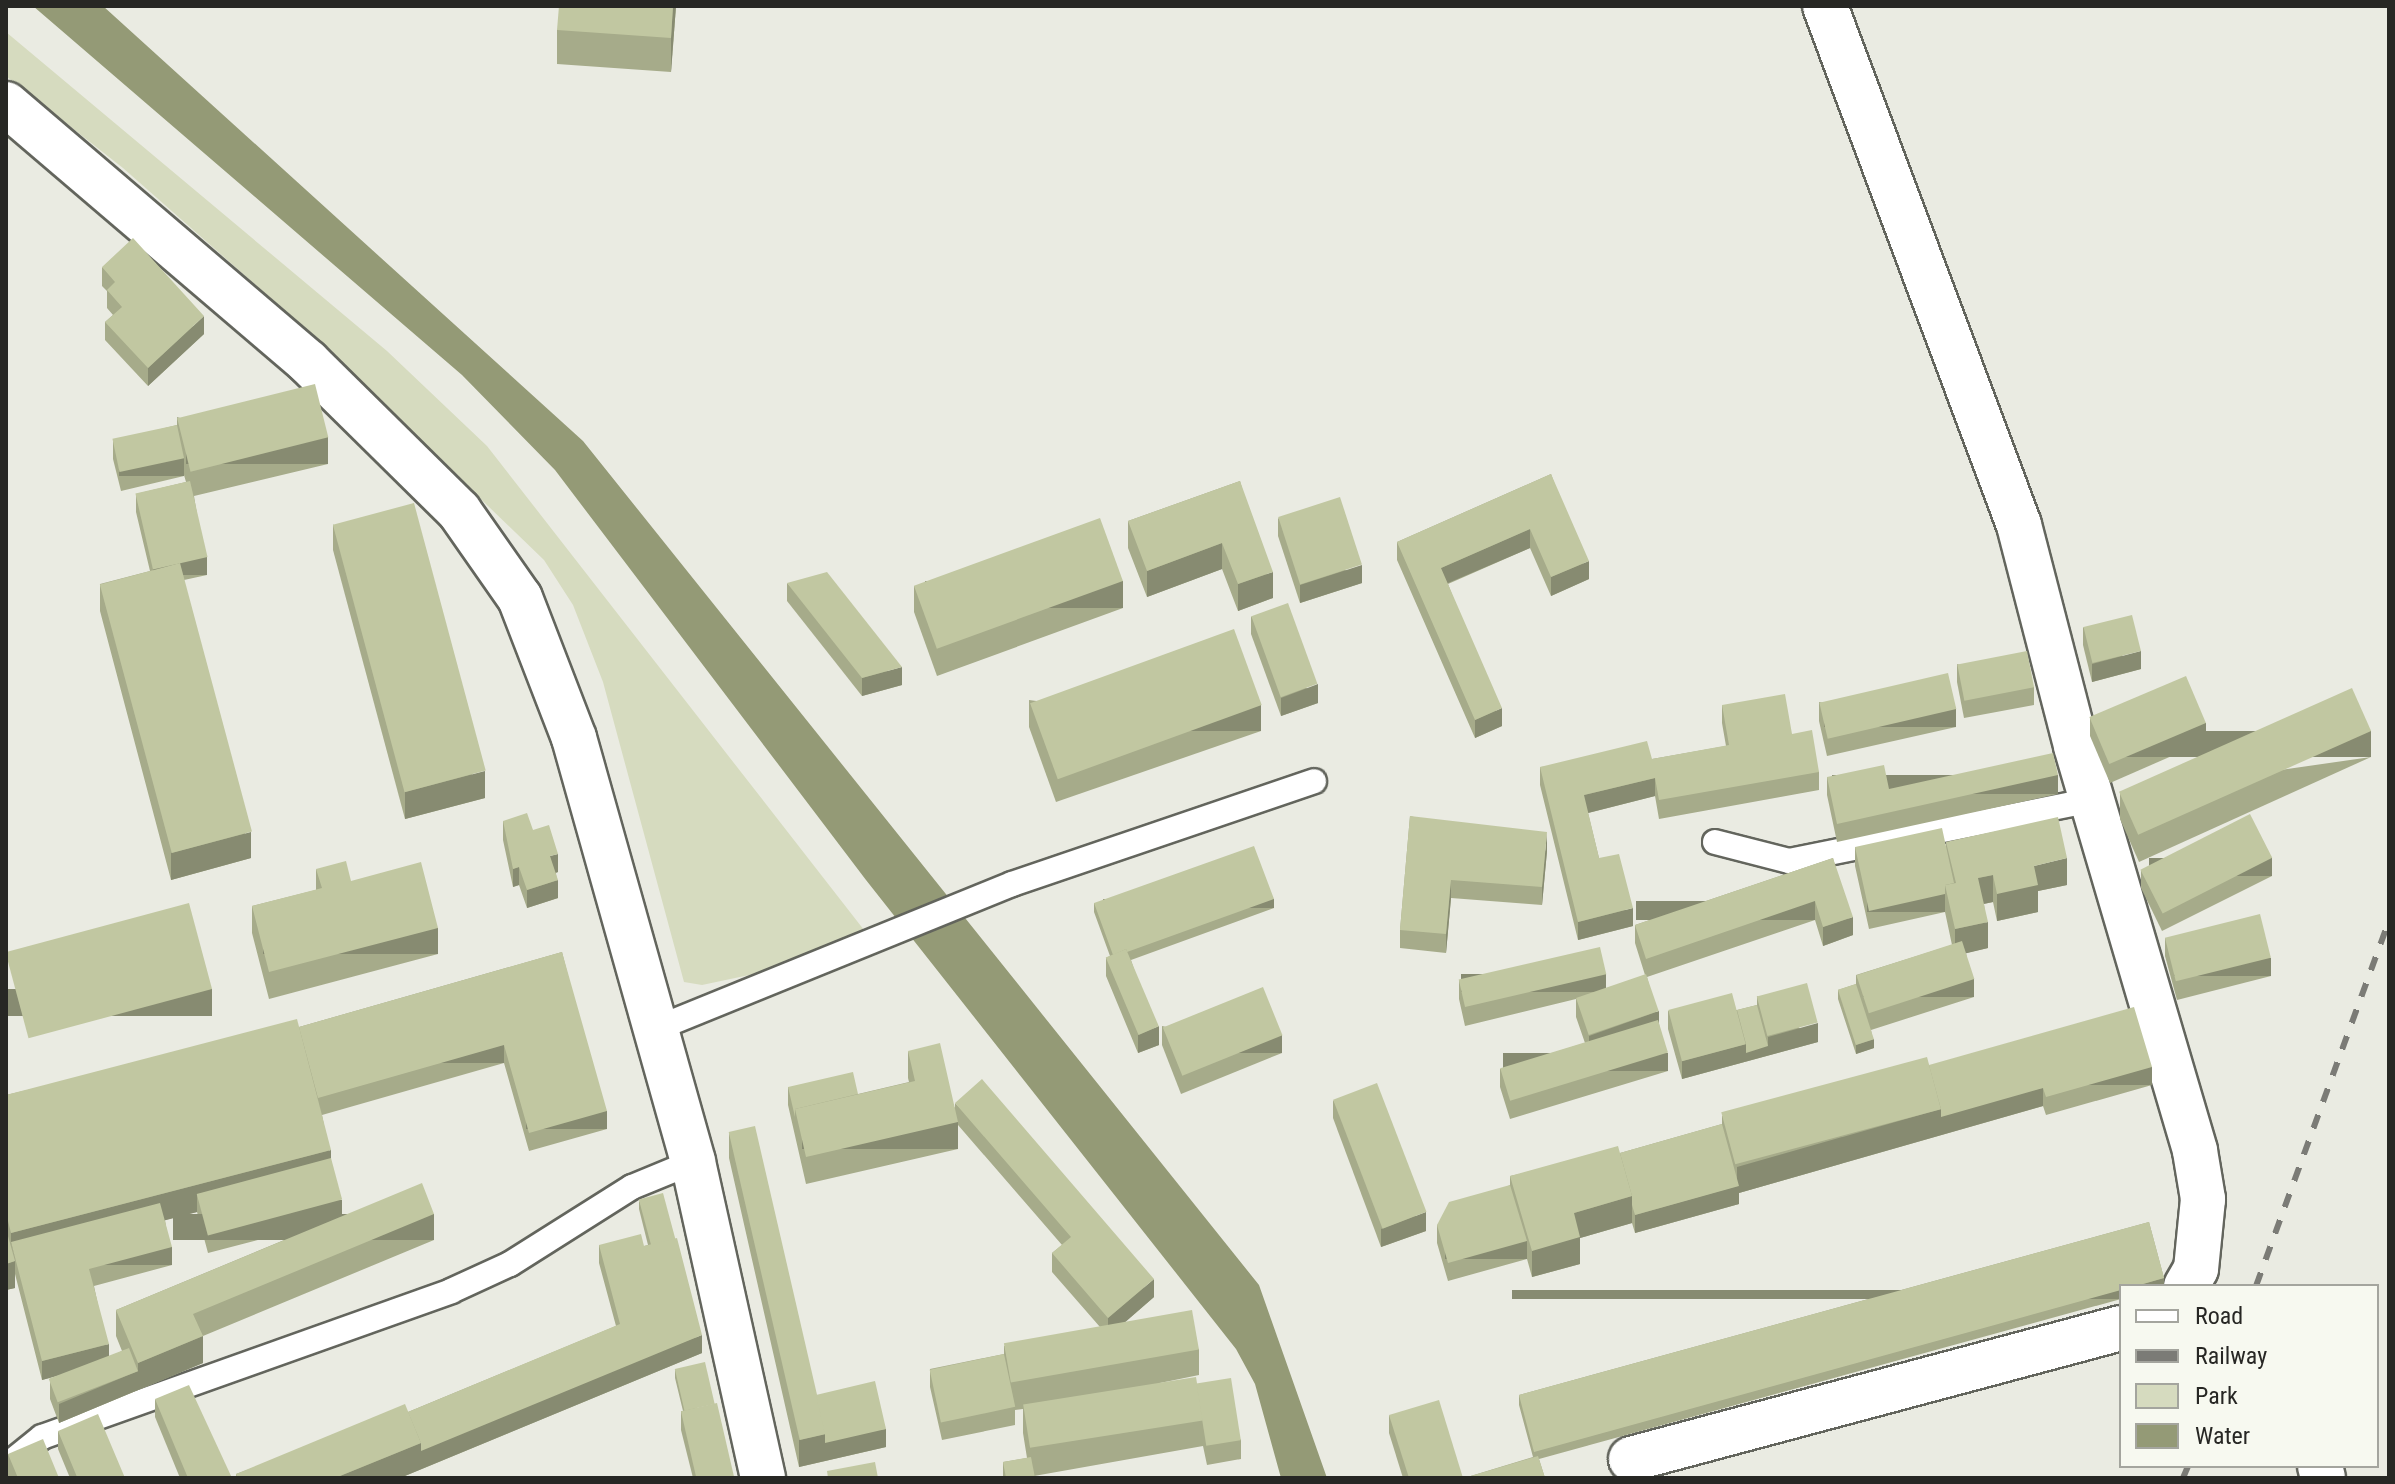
<!DOCTYPE html>
<style>
body{margin:0}
#map{position:relative;width:2395px;height:1484px;overflow:hidden;background:#eaebe2;font-family:"Roboto Condensed",sans-serif}
div>[style]{position:absolute}
.green>*{inset:0;background:#d6dbbf}
.water>*{inset:0;background:#949a76}
.roads{filter:drop-shadow(2px 0 #63655d) drop-shadow(-2px 0 #63655d) drop-shadow(0 2px #63655d) drop-shadow(0 -2px #63655d)}
.lane>*{height:24px;margin:-12px;padding:0 12px;transform-origin:12px;border-radius:12px;background:#fff}
.street>*{height:44px;margin:-22px;padding:0 22px;transform-origin:22px;border-radius:22px;background:#fff}
.secondary>*{height:44px;margin:-22px;padding:0 22px;transform-origin:22px;border-radius:22px;background:#fff}
.rail>*{height:6px;margin-top:-3px;transform-origin:0;background:repeating-linear-gradient(90deg,#7b7b76 0 14px,transparent 0 28px)}
.wall>*{inset:0;background:#a6ab8a}
.shaded-wall>*{inset:0;background:#878b71;transform-origin:0 0}
.building>*{inset:0;background:#c1c7a1;transform-origin:0 0}
span{translate:-50% -50%;white-space:nowrap;text-align:center;line-height:1.15;-webkit-text-stroke:8px #f7f9f0;paint-order:stroke}
.frame{position:absolute;inset:0;border:8px solid #272724;pointer-events:none}
.legend{position:absolute;left:2119px;top:1284px;width:260px;height:184px;box-sizing:border-box;background:#f7f9f0;border:2px solid #a4a59e;margin:0;padding:10px 14px;list-style:none;font-size:24px;color:#272724}
.legend li{display:flex;align-items:center;gap:16px;height:40px}
.legend b{width:40px;border:2px solid #a4a59e}
</style>
<div id="map">
<div class="green">
<div style="clip-path:polygon(6px 32px,387px 351px,487px 446px,864px 930px,754px 974px,702px 985px,684px 982px,603px 682px,573px 605px,544px 560px,292px 317px,123px 168px,6px 76px)"></div>
</div>
<div class="water">
<div style="clip-path:polygon(33px 6px,103px 6px,583px 441px,1259px 1285px,1327px 1478px,1281px 1478px,1255px 1384px,1236px 1349px,866px 880px,555px 470px,462px 375px)"></div>
</div>
<div class="roads">
<div class="lane">
<div style="left:1715px;top:842px;width:76px;rotate:14.4deg"></div>
<div style="left:1789px;top:861px;width:309px;rotate:-11.4deg"></div>
<div style="left:655px;top:1029px;width:385px;rotate:-22.1deg"></div>
<div style="left:1012px;top:884px;width:319px;rotate:-18.8deg"></div>
<div style="left:6px;top:1466px;width:46px;rotate:-38.9deg"></div>
<div style="left:42px;top:1437px;width:434px;rotate:-19.6deg"></div>
<div style="left:451px;top:1291px;width:65px;rotate:-24.6deg"></div>
<div style="left:510px;top:1264px;width:144px;rotate:-32.3deg"></div>
<div style="left:632px;top:1187px;width:66px;rotate:-22.3deg"></div>
</div>
<div class="street">
<div style="left:1825px;top:6px;width:554px;rotate:69.5deg"></div>
<div style="left:2019px;top:525px;width:228px;rotate:75.5deg"></div>
<div style="left:2076px;top:746px;width:422px;rotate:73.6deg"></div>
<div style="left:2195px;top:1151px;width:49px;rotate:80.5deg"></div>
<div style="left:2203px;top:1199px;width:70px;rotate:95.7deg"></div>
<div style="left:2196px;top:1269px;width:20px;rotate:120deg"></div>
<div style="left:1631px;top:1459px;width:507px;rotate:-14.97deg"></div>
<div style="left:2320px;top:1466px;width:12px;rotate:76deg"></div>
</div>
<div class="secondary">
<div style="left:6px;top:104px;width:397px;rotate:40.5deg"></div>
<div style="left:308px;top:362px;width:212px;rotate:44.6deg"></div>
<div style="left:459px;top:511px;width:106px;rotate:55deg"></div>
<div style="left:520px;top:598px;width:150px;rotate:68.9deg"></div>
<div style="left:574px;top:738px;width:440px;rotate:74.3deg"></div>
<div style="left:693px;top:1162px;width:324px;rotate:77.5deg"></div>
</div>
</div>
<div class="rail">
<div style="left:2256px;top:1286px;width:389px;rotate:-70deg"></div>
<div style="left:2183px;top:1478px;width:13px;rotate:-67deg"></div>
</div>
<div class="wall">
<div style="clip-path:polygon(676px 6px,671px 72px,557px 64px,557px 30px)"></div>
<div style="clip-path:polygon(102px 267px,204px 334px,148px 386px,105px 340px,105px 322px,113px 315px,107px 308px,107px 291px,102px 286px)"></div>
<div style="clip-path:polygon(177px 417px,328px 464px,194px 496px,207px 575px,184px 580px,251px 858px,171px 880px,100px 611px,100px 584px,150px 571px,136px 512px,136px 494px,186px 482px,184px 475px,184px 476px,121px 491px,113px 459px,113px 441px,177px 425px)"></div>
<div style="clip-path:polygon(1551px 474px,1589px 579px,1551px 596px,1530px 548px,1448px 584px,1502px 726px,1475px 738px,1397px 560px,1397px 542px)"></div>
<div style="clip-path:polygon(1240px 481px,1273px 598px,1238px 611px,1222px 569px,1147px 597px,1128px 548px,1128px 521px)"></div>
<div style="clip-path:polygon(1278px 518px,1362px 583px,1300px 603px,1278px 536px)"></div>
<div style="clip-path:polygon(333px 524px,485px 798px,405px 819px,333px 550px)"></div>
<div style="clip-path:polygon(787px 583px,902px 685px,862px 696px,787px 601px)"></div>
<div style="clip-path:polygon(914px 586px,1123px 608px,937px 676px,914px 612px)"></div>
<div style="clip-path:polygon(1251px 616px,1318px 703px,1281px 716px,1251px 634px)"></div>
<div style="clip-path:polygon(2083px 627px,2141px 669px,2092px 682px,2083px 645px)"></div>
<div style="clip-path:polygon(1957px 664px,2034px 687px,2034px 705px,1964px 718px,1957px 682px)"></div>
<div style="clip-path:polygon(1029px 700px,1261px 731px,1056px 802px,1029px 727px)"></div>
<div style="clip-path:polygon(1819px 702px,1956px 727px,1827px 756px,1819px 721px)"></div>
<div style="clip-path:polygon(1722px 705px,1792px 734px,1819px 772px,1819px 790px,1659px 819px,1655px 796px,1588px 813px,1599px 858px,1633px 926px,1578px 940px,1540px 785px,1540px 767px,1652px 759px,1726px 746px,1722px 723px)"></div>
<div style="clip-path:polygon(2090px 718px,2206px 741px,2110px 783px,2090px 736px)"></div>
<div style="clip-path:polygon(2371px 757px,2139px 862px,2120px 819px,2120px 793px)"></div>
<div style="clip-path:polygon(1827px 777px,1889px 789px,2058px 794px,1837px 842px,1827px 795px)"></div>
<div style="clip-path:polygon(1410px 816px,1547px 851px,1542px 905px,1451px 898px,1446px 953px,1400px 948px,1400px 930px)"></div>
<div style="clip-path:polygon(503px 821px,533px 830px,558px 872px,556px 873px,558px 898px,527px 908px,519px 885px,513px 887px,503px 840px)"></div>
<div style="clip-path:polygon(1946px 842px,2067px 885px,2038px 891px,2038px 912px,1997px 921px,1993px 902px,1984px 904px,1988px 948px,1966px 953px,1974px 997px,1871px 1030px,1874px 1048px,1856px 1054px,1838px 999px,1838px 990px,1856px 984px,1856px 975px,1952px 945px,1945px 912px,1869px 929px,1855px 866px,1855px 847px,1946px 849px)"></div>
<div style="clip-path:polygon(1833px 858px,1853px 935px,1823px 946px,1815px 920px,1647px 977px,1659px 1024px,1668px 1071px,1510px 1119px,1500px 1087px,1500px 1069px,1585px 1043px,1576px 1017px,1576px 999px,1465px 1026px,1459px 999px,1459px 981px,1606px 989px,1645px 975px,1635px 943px,1635px 925px)"></div>
<div style="clip-path:polygon(316px 869px,438px 954px,269px 999px,252px 933px,252px 906px,316px 890px)"></div>
<div style="clip-path:polygon(2141px 870px,2272px 876px,2162px 931px,2141px 888px)"></div>
<div style="clip-path:polygon(1094px 903px,1274px 908px,1131px 960px,1159px 1045px,1138px 1053px,1106px 976px,1106px 958px,1110px 956px,1094px 912px)"></div>
<div style="clip-path:polygon(2165px 938px,2271px 976px,2177px 1000px,2165px 956px)"></div>
<div style="clip-path:polygon(evenodd,562px 952px,607px 1129px,529px 1151px,504px 1063px,322px 1115px,342px 1216px,434px 1240px,203px 1336px,203px 1363px,59px 1423px,50px 1399px,50px 1381px,70px 1372px,42px 1380px,15px 1274px,15px 1288px,6px 1290px,6px 1095px,299px 1027px,562px 952px,197px 1212px,208px 1253px,330px 1221px,116px 1310px,116px 1336px,122px 1351px,109px 1357px,94px 1286px,172px 1265px,165px 1220px,197px 1212px)"></div>
<div style="clip-path:polygon(1757px 996px,1818px 1042px,1682px 1079px,1668px 1029px,1668px 1011px,1737px 1010px,1757px 1005px)"></div>
<div style="clip-path:polygon(1162px 1026px,1282px 1053px,1181px 1094px,1162px 1045px)"></div>
<div style="clip-path:polygon(908px 1051px,955px 1108px,955px 1103px,1154px 1297px,1124px 1323px,1199px 1349px,1199px 1375px,1160px 1383px,1197px 1385px,1241px 1440px,1241px 1459px,1207px 1465px,1203px 1446px,1034px 1476px,1035px 1478px,1003px 1478px,1003px 1462px,1027px 1458px,1023px 1433px,1023px 1409px,1015px 1410px,1015px 1425px,942px 1440px,930px 1387px,930px 1369px,1004px 1354px,1004px 1346px,1100px 1327px,1052px 1272px,1052px 1253px,1062px 1245px,958px 1125px,958px 1149px,806px 1184px,788px 1105px,788px 1087px,858px 1094px,909px 1082px,908px 1078px)"></div>
<div style="clip-path:polygon(1929px 1065px,2152px 1085px,2046px 1115px,2043px 1106px,1739px 1193px,1739px 1204px,1635px 1233px,1632px 1223px,1580px 1238px,1580px 1264px,1532px 1277px,1527px 1259px,1448px 1281px,1437px 1243px,1437px 1225px,1510px 1185px,1510px 1176px,1620px 1153px,1722px 1124px,1722px 1116px)"></div>
<div style="clip-path:polygon(1333px 1100px,1426px 1231px,1381px 1247px,1333px 1118px)"></div>
<div style="clip-path:polygon(729px 1132px,816px 1395px,886px 1447px,799px 1467px,729px 1158px)"></div>
<div style="clip-path:polygon(639px 1200px,702px 1353px,400px 1478px,236px 1478px,236px 1474px,408px 1412px,616px 1326px,599px 1263px,599px 1245px,644px 1246px,648px 1245px,639px 1209px)"></div>
<div style="clip-path:polygon(2149px 1222px,2164px 1278px,2164px 1286px,2121px 1286px,2121px 1299px,1539px 1459px,1545px 1478px,1464px 1478px,1533px 1457px,1519px 1405px,1519px 1395px)"></div>
<div style="clip-path:polygon(675px 1369px,734px 1478px,693px 1478px,681px 1430px,681px 1411px,683px 1411px,675px 1378px)"></div>
<div style="clip-path:polygon(155px 1399px,232px 1478px,180px 1478px,155px 1417px)"></div>
<div style="clip-path:polygon(1389px 1415px,1463px 1478px,1403px 1478px,1389px 1433px)"></div>
<div style="clip-path:polygon(58px 1431px,125px 1478px,70px 1478px,58px 1449px)"></div>
<div style="clip-path:polygon(8px 1454px,59px 1478px,8px 1478px)"></div>
</div>
<div class="shaded-wall">
<div style="clip-path:polygon(673px 6px,676px 6px,671px 72px,671px 38px)"></div>
<div style="clip-path:polygon(204px 316px,204px 334px,148px 386px,148px 368px)"></div>
<div style="left:328px;top:437px;width:27px;height:142px;rotate:90deg"></div>
<div style="left:184px;top:458px;width:18px;height:65px;rotate:90deg"></div>
<div style="clip-path:polygon(1530px 529px,1530px 548px,1441px 586px,1441px 568px)"></div>
<div style="clip-path:polygon(1222px 543px,1222px 569px,1147px 597px,1147px 571px)"></div>
<div style="left:207px;top:557px;width:18px;height:54px;rotate:90deg"></div>
<div style="clip-path:polygon(1589px 561px,1589px 579px,1551px 596px,1551px 577px)"></div>
<div style="clip-path:polygon(1362px 565px,1362px 583px,1300px 603px,1300px 585px)"></div>
<div style="clip-path:polygon(1273px 572px,1273px 598px,1238px 611px,1238px 584px)"></div>
<div style="left:1123px;top:581px;width:27px;height:198px;rotate:90deg"></div>
<div style="clip-path:polygon(2141px 651px,2141px 669px,2092px 682px,2092px 664px)"></div>
<div style="clip-path:polygon(902px 667px,902px 685px,862px 696px,862px 678px)"></div>
<div style="clip-path:polygon(1318px 684px,1318px 703px,1281px 716px,1281px 698px)"></div>
<div style="left:1261px;top:705px;width:26px;height:217px;rotate:90deg"></div>
<div style="clip-path:polygon(1502px 708px,1502px 726px,1475px 738px,1475px 720px)"></div>
<div style="left:1956px;top:709px;width:18px;height:132px;rotate:90deg"></div>
<div style="left:2206px;top:723px;width:18px;height:105px;rotate:90deg"></div>
<div style="left:2371px;top:731px;width:26px;height:254px;rotate:90deg"></div>
<div style="clip-path:polygon(485px 771px,485px 798px,405px 819px,405px 792px)"></div>
<div style="left:2058px;top:775px;width:19px;height:226px;rotate:90deg"></div>
<div style="clip-path:polygon(1655px 778px,1655px 796px,1584px 814px,1584px 795px)"></div>
<div style="clip-path:polygon(251px 832px,251px 858px,171px 880px,171px 853px)"></div>
<div style="clip-path:polygon(1547px 832px,1547px 851px,1542px 905px,1542px 887px)"></div>
<div style="clip-path:polygon(558px 854px,558px 872px,550px 874px,550px 856px)"></div>
<div style="clip-path:polygon(2067px 858px,2067px 885px,2038px 891px,2038px 912px,1997px 921px,1997px 894px,2034px 866px)"></div>
<div style="left:2272px;top:858px;width:18px;height:123px;rotate:90deg"></div>
<div style="clip-path:polygon(519px 867px,519px 885px,513px 887px,513px 869px)"></div>
<div style="clip-path:polygon(1993px 875px,1993px 902px,1978px 905px,1978px 878px)"></div>
<div style="clip-path:polygon(558px 880px,558px 898px,527px 908px,527px 890px)"></div>
<div style="clip-path:polygon(1451px 880px,1451px 898px,1446px 953px,1446px 934px)"></div>
<div style="left:1945px;top:894px;width:18px;height:78px;rotate:90deg"></div>
<div style="left:1274px;top:899px;width:9px;height:171px;rotate:90deg"></div>
<div style="left:1815px;top:901px;width:19px;height:179px;rotate:90deg"></div>
<div style="clip-path:polygon(1633px 908px,1633px 926px,1578px 940px,1578px 922px)"></div>
<div style="clip-path:polygon(1853px 917px,1853px 935px,1823px 946px,1823px 927px)"></div>
<div style="clip-path:polygon(1988px 922px,1988px 948px,1955px 956px,1955px 929px)"></div>
<div style="left:438px;top:928px;width:26px;height:175px;rotate:90deg"></div>
<div style="left:2271px;top:958px;width:18px;height:97px;rotate:90deg"></div>
<div style="left:1606px;top:974px;width:18px;height:145px;rotate:90deg"></div>
<div style="left:1974px;top:979px;width:18px;height:111px;rotate:90deg"></div>
<div style="left:212px;top:989px;width:27px;height:213px;rotate:90deg"></div>
<div style="clip-path:polygon(1659px 1011px,1659px 1029px,1589px 1054px,1589px 1036px)"></div>
<div style="clip-path:polygon(1818px 1023px,1818px 1042px,1682px 1079px,1682px 1061px,1746px 1044px,1768px 1046px,1768px 1037px)"></div>
<div style="clip-path:polygon(1159px 1026px,1159px 1045px,1138px 1053px,1138px 1035px)"></div>
<div style="left:1282px;top:1035px;width:18px;height:109px;rotate:90deg"></div>
<div style="clip-path:polygon(1874px 1039px,1874px 1048px,1856px 1054px,1856px 1045px)"></div>
<div style="left:504px;top:1045px;width:18px;height:195px;rotate:90deg"></div>
<div style="left:1668px;top:1053px;width:18px;height:165px;rotate:90deg"></div>
<div style="left:2152px;top:1067px;width:18px;height:110px;rotate:90deg"></div>
<div style="clip-path:polygon(2043px 1088px,2043px 1106px,1739px 1193px,1739px 1204px,1635px 1233px,1635px 1215px,1737px 1186px,1737px 1167px,1941px 1109px)"></div>
<div style="left:607px;top:1111px;width:18px;height:81px;rotate:90deg"></div>
<div style="left:958px;top:1122px;width:27px;height:156px;rotate:90deg"></div>
<div style="clip-path:polygon(331px 1150px,331px 1177px,197px 1194px,197px 1212px,16px 1259px,11px 1242px,11px 1233px)"></div>
<div style="clip-path:polygon(1632px 1196px,1632px 1223px,1580px 1238px,1580px 1264px,1532px 1277px,1532px 1251px,1574px 1213px)"></div>
<div style="left:342px;top:1200px;width:18px;height:138px;rotate:90deg"></div>
<div style="clip-path:polygon(1426px 1212px,1426px 1231px,1381px 1247px,1381px 1229px)"></div>
<div style="left:434px;top:1214px;width:26px;height:261px;rotate:90deg"></div>
<div style="left:1527px;top:1241px;width:18px;height:82px;rotate:90deg"></div>
<div style="left:172px;top:1247px;width:18px;height:86px;rotate:90deg"></div>
<div style="clip-path:polygon(15px 1261px,15px 1288px,6px 1290px,6px 1264px)"></div>
<div style="clip-path:polygon(2164px 1278px,2164px 1286px,2136px 1286px)"></div>
<div style="clip-path:polygon(1154px 1279px,1154px 1297px,1108px 1337px,1108px 1318px)"></div>
<div style="left:2121px;top:1290px;width:9px;height:609px;rotate:90deg"></div>
<div style="clip-path:polygon(702px 1335px,702px 1353px,400px 1478px,335px 1478px,421px 1443px)"></div>
<div style="clip-path:polygon(203px 1336px,203px 1363px,59px 1423px,59px 1404px,138px 1371px,138px 1363px)"></div>
<div style="clip-path:polygon(109px 1344px,109px 1362px,42px 1380px,42px 1361px)"></div>
<div style="clip-path:polygon(886px 1429px,886px 1447px,799px 1467px,799px 1440px,825px 1434px)"></div>
</div>
<div class="building">
<div style="clip-path:polygon(559px 6px,673px 6px,671px 38px,557px 30px)"></div>
<div style="clip-path:polygon(133px 238px,204px 316px,148px 368px,105px 322px,122px 307px,107px 290px,115px 282px,102px 267px)"></div>
<div style="left:315px;top:384px;width:55px;height:142px;rotate:76deg"></div>
<div style="left:177px;top:425px;width:34px;height:66px;rotate:78deg"></div>
<div style="clip-path:polygon(1551px 474px,1589px 561px,1551px 577px,1530px 529px,1441px 568px,1502px 708px,1475px 720px,1397px 542px)"></div>
<div style="left:190px;top:481px;width:78px;height:56px;rotate:77deg"></div>
<div style="clip-path:polygon(1240px 481px,1273px 572px,1238px 584px,1222px 543px,1147px 571px,1128px 521px)"></div>
<div style="left:1340px;top:497px;width:71px;height:65px;rotate:72deg"></div>
<div style="left:414px;top:503px;width:277px;height:84px;rotate:75deg"></div>
<div style="left:1100px;top:518px;width:67px;height:198px;rotate:70deg"></div>
<div style="left:180px;top:563px;width:278px;height:83px;rotate:75deg"></div>
<div style="clip-path:polygon(827px 572px,902px 667px,862px 678px,787px 583px)"></div>
<div style="left:1288px;top:603px;width:86px;height:39px;rotate:70deg"></div>
<div style="left:2132px;top:615px;width:37px;height:50px;rotate:76deg"></div>
<div style="left:1234px;top:629px;width:81px;height:217px;rotate:70deg"></div>
<div style="left:2027px;top:651px;width:37px;height:71px;rotate:79deg"></div>
<div style="left:1948px;top:673px;width:37px;height:132px;rotate:77deg"></div>
<div style="left:2186px;top:676px;width:51px;height:105px;rotate:67deg"></div>
<div style="left:2352px;top:688px;width:47px;height:255px;rotate:66deg"></div>
<div style="clip-path:polygon(1785px 694px,1792px 734px,1812px 730px,1819px 772px,1659px 800px,1655px 778px,1584px 795px,1599px 858px,1619px 854px,1633px 908px,1578px 922px,1540px 767px,1647px 741px,1652px 759px,1729px 745px,1722px 705px)"></div>
<div style="clip-path:polygon(2053px 753px,2058px 775px,1837px 824px,1827px 777px,1884px 765px,1889px 789px)"></div>
<div style="clip-path:polygon(527px 813px,533px 830px,549px 825px,558px 854px,550px 856px,558px 880px,527px 890px,519px 867px,513px 869px,503px 821px)"></div>
<div style="left:2250px;top:814px;width:49px;height:123px;rotate:63deg"></div>
<div style="clip-path:polygon(1410px 816px,1547px 832px,1542px 887px,1451px 880px,1446px 934px,1400px 930px)"></div>
<div style="clip-path:polygon(2058px 817px,2067px 858px,2034px 866px,2038px 885px,1997px 894px,1993px 875px,1978px 878px,1988px 922px,1955px 929px,1945px 885px,1956px 883px,1946px 842px)"></div>
<div style="clip-path:polygon(1942px 828px,1954px 883px,1945px 885px,1945px 894px,1869px 911px,1855px 847px)"></div>
<div style="clip-path:polygon(1254px 846px,1274px 899px,1127px 952px,1126px 949px,1113px 955px,1094px 903px)"></div>
<div style="clip-path:polygon(1833px 858px,1853px 917px,1823px 927px,1815px 901px,1646px 959px,1635px 925px)"></div>
<div style="clip-path:polygon(346px 861px,351px 881px,421px 862px,438px 928px,269px 972px,252px 906px,322px 888px,316px 869px)"></div>
<div style="left:189px;top:903px;width:89px;height:190px;rotate:75deg"></div>
<div style="left:2260px;top:914px;width:45px;height:98px;rotate:76deg"></div>
<div style="left:1962px;top:941px;width:40px;height:111px;rotate:72deg"></div>
<div style="left:1600px;top:947px;width:28px;height:145px;rotate:77deg"></div>
<div style="left:1126px;top:949px;width:84px;height:22px;rotate:67deg"></div>
<div style="clip-path:polygon(562px 952px,607px 1111px,529px 1133px,504px 1045px,318px 1098px,299px 1027px)"></div>
<div style="left:1646px;top:974px;width:39px;height:74px;rotate:71deg"></div>
<div style="left:1807px;top:983px;width:41px;height:52px;rotate:75deg"></div>
<div style="left:1856px;top:984px;width:58px;height:19px;rotate:72deg"></div>
<div style="left:1263px;top:987px;width:52px;height:108px;rotate:68deg"></div>
<div style="left:1732px;top:993px;width:53px;height:66px;rotate:75deg"></div>
<div style="clip-path:polygon(1757px 1005px,1768px 1046px,1746px 1053px,1746px 1044px,1737px 1010px)"></div>
<div style="clip-path:polygon(2134px 1007px,2152px 1067px,2046px 1097px,2043px 1088px,1941px 1117px,1941px 1109px,1929px 1065px)"></div>
<div style="clip-path:polygon(297px 1019px,331px 1150px,11px 1233px,6px 1213px,6px 1095px)"></div>
<div style="left:1658px;top:1020px;width:34px;height:165px;rotate:73deg"></div>
<div style="clip-path:polygon(940px 1043px,958px 1122px,806px 1157px,795px 1109px,915px 1081px,908px 1051px)"></div>
<div style="left:1927px;top:1057px;width:54px;height:213px;rotate:75deg"></div>
<div style="clip-path:polygon(853px 1072px,858px 1094px,795px 1109px,795px 1117px,788px 1087px)"></div>
<div style="clip-path:polygon(982px 1079px,1154px 1279px,1108px 1318px,1052px 1253px,1071px 1237px,955px 1103px)"></div>
<div style="left:1377px;top:1083px;width:138px;height:47px;rotate:69deg"></div>
<div style="clip-path:polygon(1722px 1124px,1739px 1186px,1635px 1215px,1632px 1205px,1632px 1196px,1620px 1153px)"></div>
<div style="left:755px;top:1126px;width:316px;height:27px;rotate:77deg"></div>
<div style="clip-path:polygon(1618px 1146px,1632px 1196px,1574px 1213px,1580px 1237px,1532px 1251px,1510px 1176px)"></div>
<div style="left:331px;top:1158px;width:43px;height:139px;rotate:75deg"></div>
<div style="clip-path:polygon(422px 1183px,434px 1214px,193px 1314px,203px 1336px,138px 1363px,116px 1310px)"></div>
<div style="clip-path:polygon(1510px 1185px,1527px 1241px,1448px 1263px,1437px 1225px,1449px 1202px)"></div>
<div style="left:663px;top:1193px;width:48px;height:25px;rotate:75deg"></div>
<div style="clip-path:polygon(160px 1203px,172px 1247px,89px 1269px,109px 1344px,42px 1361px,11px 1242px)"></div>
<div style="clip-path:polygon(2149px 1222px,2164px 1278px,2136px 1286px,2121px 1286px,2121px 1290px,1534px 1452px,1519px 1395px)"></div>
<div style="clip-path:polygon(6px 1229px,15px 1261px,6px 1264px)"></div>
<div style="clip-path:polygon(641px 1234px,644px 1246px,677px 1238px,702px 1335px,421px 1451px,421px 1443px,408px 1412px,620px 1324px,599px 1245px)"></div>
<div style="left:1192px;top:1310px;width:40px;height:191px;rotate:80deg"></div>
<div style="left:129px;top:1348px;width:25px;height:86px;rotate:69deg"></div>
<div style="left:1004px;top:1354px;width:54px;height:76px;rotate:78deg"></div>
<div style="left:705px;top:1362px;width:43px;height:31px;rotate:77deg"></div>
<div style="left:1196px;top:1377px;width:44px;height:175px;rotate:81deg"></div>
<div style="left:1231px;top:1378px;width:63px;height:35px;rotate:81deg"></div>
<div style="clip-path:polygon(875px 1381px,886px 1429px,825px 1443px,825px 1434px,816px 1395px)"></div>
<div style="clip-path:polygon(189px 1385px,232px 1478px,188px 1478px,155px 1399px)"></div>
<div style="clip-path:polygon(1439px 1400px,1463px 1478px,1409px 1478px,1389px 1415px)"></div>
<div style="left:717px;top:1403px;width:77px;height:37px;rotate:77deg"></div>
<div style="clip-path:polygon(405px 1404px,421px 1443px,335px 1478px,237px 1478px,236px 1474px)"></div>
<div style="clip-path:polygon(98px 1414px,125px 1478px,81px 1478px,80px 1476px,77px 1477px,58px 1431px)"></div>
<div style="clip-path:polygon(43px 1439px,59px 1478px,18px 1478px,8px 1454px)"></div>
<div style="clip-path:polygon(1538px 1456px,1545px 1478px,1464px 1478px)"></div>
<div style="clip-path:polygon(1031px 1457px,1035px 1478px,1006px 1478px,1003px 1462px)"></div>
<div style="clip-path:polygon(875px 1462px,878px 1478px,828px 1478px,827px 1471px)"></div>
</div>
<div class="frame"></div>
<ul class="legend">
<li><b style="height:10px;background:#fff"></b>Road</li>
<li><b style="height:10px;background:#7b7b76"></b>Railway</li>
<li><b style="height:22px;background:#d6dbbf"></b>Park</li>
<li><b style="height:22px;background:#949a76"></b>Water</li>
</ul>
</div>
